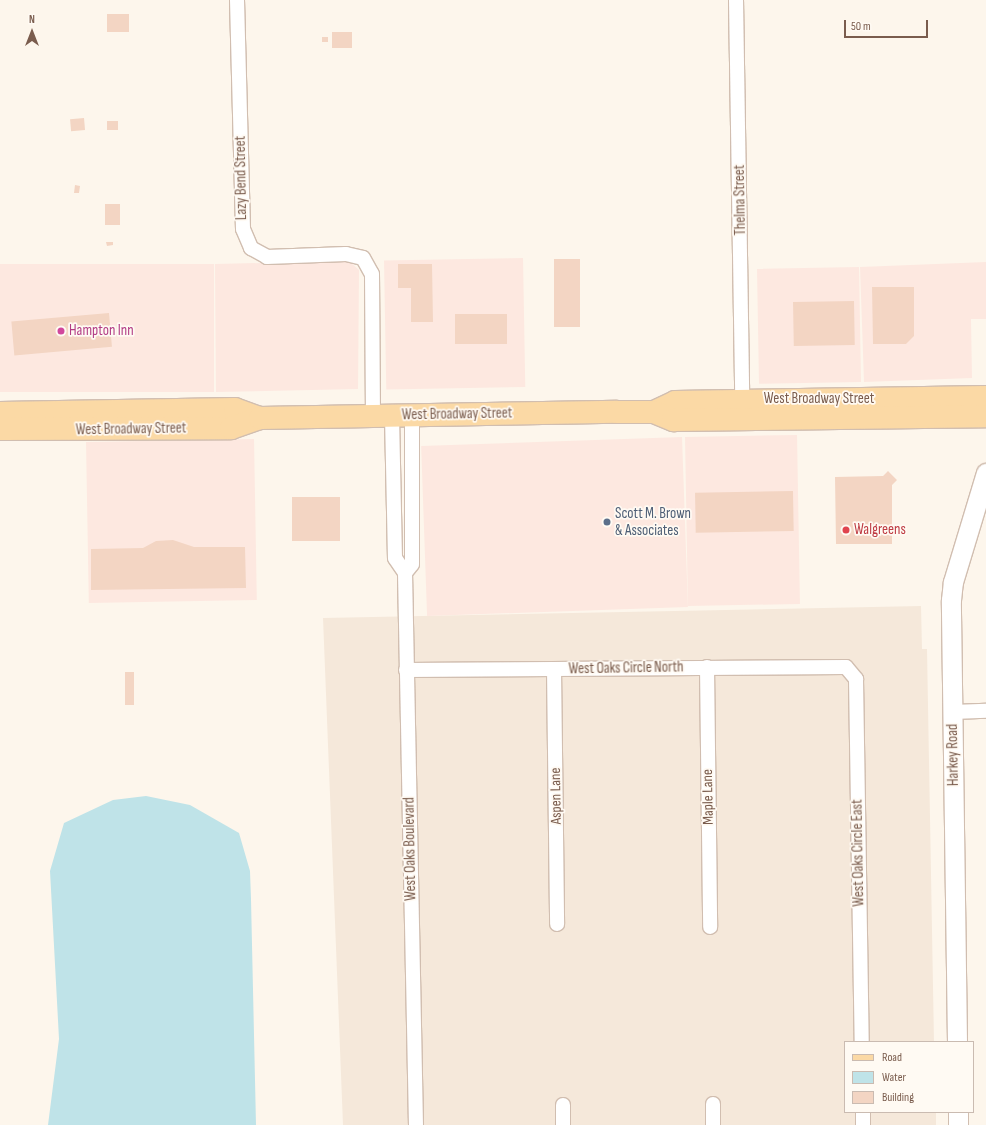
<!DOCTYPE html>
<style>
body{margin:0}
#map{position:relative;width:986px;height:1125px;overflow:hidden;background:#fdf6ec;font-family:"Sofia Sans Condensed",sans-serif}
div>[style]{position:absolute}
.residential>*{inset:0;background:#f5e8da}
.commercial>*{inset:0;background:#fde8e0;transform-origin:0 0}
.water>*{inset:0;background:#bfe3e8}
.building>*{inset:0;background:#f3d5c3;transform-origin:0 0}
.roads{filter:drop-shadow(1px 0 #d1beb0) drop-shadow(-1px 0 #d1beb0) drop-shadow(0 1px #d1beb0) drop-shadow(0 -1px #d1beb0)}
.street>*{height:14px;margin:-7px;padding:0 7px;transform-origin:7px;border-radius:7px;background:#fff}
.secondary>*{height:19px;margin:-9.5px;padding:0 9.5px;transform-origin:9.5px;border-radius:9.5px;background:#fff}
.primary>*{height:22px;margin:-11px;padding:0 11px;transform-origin:11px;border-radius:11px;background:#fbd9a5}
.dots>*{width:11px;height:11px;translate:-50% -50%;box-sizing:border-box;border:2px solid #fffaf3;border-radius:50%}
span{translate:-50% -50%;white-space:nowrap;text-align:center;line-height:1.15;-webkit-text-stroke:3.5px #fffaf3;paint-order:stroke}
.street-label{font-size:15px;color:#7a5c4d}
.hotel-label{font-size:15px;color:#b23c85}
.left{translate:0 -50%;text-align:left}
.service-label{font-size:15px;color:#4e5e75}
.health-label{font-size:15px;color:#be3a42}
.legend{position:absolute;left:844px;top:1041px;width:130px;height:72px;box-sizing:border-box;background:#fffaf3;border:1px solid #cabbb1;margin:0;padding:5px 7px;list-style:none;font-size:12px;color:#7a5c4d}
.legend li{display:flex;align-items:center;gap:8px;height:20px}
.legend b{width:20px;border:1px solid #cabbb1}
.north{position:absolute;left:12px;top:12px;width:40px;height:40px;-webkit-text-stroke:3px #fffaf3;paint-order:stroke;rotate:0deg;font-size:11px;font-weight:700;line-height:16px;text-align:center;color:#7a5c4d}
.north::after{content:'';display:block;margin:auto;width:14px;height:18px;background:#7a5c4d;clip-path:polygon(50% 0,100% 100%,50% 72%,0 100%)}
.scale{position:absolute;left:844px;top:20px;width:84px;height:18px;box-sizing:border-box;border:2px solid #7a5c4d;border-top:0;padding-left:5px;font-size:12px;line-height:14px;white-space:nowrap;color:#7a5c4d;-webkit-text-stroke:3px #fffaf3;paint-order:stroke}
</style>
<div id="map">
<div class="residential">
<div style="clip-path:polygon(921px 606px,922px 649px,927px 649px,934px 1042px,845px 1042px,845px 1112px,936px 1112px,936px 1125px,343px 1125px,323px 618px)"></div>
</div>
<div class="commercial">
<div style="left:523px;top:258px;width:129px;height:139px;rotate:89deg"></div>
<div style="clip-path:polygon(349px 261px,359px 270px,358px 389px,216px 392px,215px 264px)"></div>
<div style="clip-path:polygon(986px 262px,986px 319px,971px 319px,972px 378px,864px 382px,860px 267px)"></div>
<div style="left:214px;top:264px;width:128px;height:214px;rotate:90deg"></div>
<div style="left:859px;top:267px;width:115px;height:102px;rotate:89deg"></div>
<div style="left:797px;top:435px;width:169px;height:112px;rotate:89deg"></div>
<div style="left:682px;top:437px;width:170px;height:261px;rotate:88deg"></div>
<div style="left:254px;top:439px;width:161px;height:168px;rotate:89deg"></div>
</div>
<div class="water">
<div style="clip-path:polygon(146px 796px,190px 805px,239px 833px,250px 871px,251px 899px,256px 1125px,48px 1125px,59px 1039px,50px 871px,64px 823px,113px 800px)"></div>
</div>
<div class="building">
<div style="left:107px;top:14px;width:22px;height:18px"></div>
<div style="left:332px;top:32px;width:20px;height:16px"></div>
<div style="left:322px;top:37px;width:6px;height:5px"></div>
<div style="left:84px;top:118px;width:12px;height:14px;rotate:85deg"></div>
<div style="left:107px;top:121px;width:11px;height:9px"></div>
<div style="clip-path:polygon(75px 185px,80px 186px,79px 193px,74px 193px)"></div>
<div style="left:105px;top:204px;width:15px;height:21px"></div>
<div style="clip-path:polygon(106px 242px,113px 242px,113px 245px,107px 246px)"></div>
<div style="left:554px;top:259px;width:26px;height:68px"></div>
<div style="clip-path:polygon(398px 264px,432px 264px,433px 322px,411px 322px,411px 288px,398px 288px)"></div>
<div style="clip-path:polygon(872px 287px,914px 287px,914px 336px,906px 344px,873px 344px)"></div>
<div style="left:854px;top:301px;width:44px;height:61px;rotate:89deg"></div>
<div style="left:109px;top:313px;width:34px;height:98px;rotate:85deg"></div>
<div style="left:455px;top:314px;width:52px;height:30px"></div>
<div style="clip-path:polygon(888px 471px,897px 480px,892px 485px,892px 544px,836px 544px,835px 477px,883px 476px)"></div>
<div style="left:793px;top:491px;width:40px;height:98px;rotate:89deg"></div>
<div style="left:292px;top:497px;width:48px;height:44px"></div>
<div style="clip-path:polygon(173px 540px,194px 547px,245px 547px,246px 588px,91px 590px,91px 549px,143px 548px,156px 541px)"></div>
<div style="left:125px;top:672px;width:9px;height:33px"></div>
</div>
<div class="roads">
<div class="street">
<div style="left:237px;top:0;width:229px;rotate:88.5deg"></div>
<div style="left:243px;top:229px;width:21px;rotate:67deg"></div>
<div style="left:251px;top:248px;width:18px;rotate:29deg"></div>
<div style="left:267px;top:257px;width:79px;rotate:-2.2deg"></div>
<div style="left:346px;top:254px;width:17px;rotate:13deg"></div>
<div style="left:363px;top:258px;width:18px;rotate:61deg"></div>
<div style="left:372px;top:274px;width:142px;rotate:89.6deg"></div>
<div style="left:736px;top:0;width:399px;rotate:89.1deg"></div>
<div style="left:392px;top:416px;width:142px;rotate:88.8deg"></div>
<div style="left:395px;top:558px;width:18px;rotate:56deg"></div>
<div style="left:405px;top:573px;width:552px;rotate:88.86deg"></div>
<div style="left:405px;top:573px;width:11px;rotate:-52deg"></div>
<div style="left:412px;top:564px;width:149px;rotate:-90deg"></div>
<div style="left:707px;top:667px;width:260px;rotate:89.3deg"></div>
<div style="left:554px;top:669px;width:255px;rotate:89.3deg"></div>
<div style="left:406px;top:670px;width:440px;rotate:-0.4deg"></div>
<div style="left:846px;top:667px;width:16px;rotate:50deg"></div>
<div style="left:856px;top:679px;width:363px;rotate:89.1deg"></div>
<div style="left:953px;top:712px;width:33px;rotate:-2deg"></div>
<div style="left:713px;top:1104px;width:21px;rotate:90deg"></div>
<div style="left:563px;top:1105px;width:20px;rotate:90deg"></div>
<div style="left:863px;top:1112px;width:13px;rotate:90deg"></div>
</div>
<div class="secondary">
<div style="left:957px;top:1042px;width:442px;rotate:-90.8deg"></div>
<div style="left:951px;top:600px;width:18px;rotate:-84deg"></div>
<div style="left:953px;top:582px;width:114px;rotate:-73.2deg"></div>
<div style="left:958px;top:1112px;width:13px;rotate:90deg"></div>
</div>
<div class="primary">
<div style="left:654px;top:412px;width:23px;rotate:-25deg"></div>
<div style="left:675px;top:402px;width:311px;rotate:-0.9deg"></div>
<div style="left:0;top:413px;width:235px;rotate:-1deg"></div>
<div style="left:235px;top:409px;width:27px;rotate:20deg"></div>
<div style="left:0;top:429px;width:231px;rotate:-0.2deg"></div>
<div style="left:231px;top:428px;width:31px;rotate:-19deg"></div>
<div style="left:260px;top:418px;width:357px;rotate:-1deg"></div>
<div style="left:617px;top:412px;width:37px"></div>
<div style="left:654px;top:412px;width:21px;rotate:23deg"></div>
<div style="left:673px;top:420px;width:313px;rotate:-0.7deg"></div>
</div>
</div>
<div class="dots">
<div style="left:61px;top:331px;background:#d1479c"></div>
<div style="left:607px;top:522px;background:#5c6f8a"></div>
<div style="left:846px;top:530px;background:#e0444e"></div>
</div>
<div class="street-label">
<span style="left:241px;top:178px;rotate:-91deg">Lazy Bend Street</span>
<span style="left:740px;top:200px;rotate:-91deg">Thelma Street</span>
<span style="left:819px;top:399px">West Broadway Street</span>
<span style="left:457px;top:414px;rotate:-1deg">West Broadway Street</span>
<span style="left:131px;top:429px;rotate:-1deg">West Broadway Street</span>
<span style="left:626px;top:668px;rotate:-1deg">West Oaks Circle North</span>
<span style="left:953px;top:755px;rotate:-91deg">Harkey Road</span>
<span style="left:556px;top:796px;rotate:-91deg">Aspen Lane</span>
<span style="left:708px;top:797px;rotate:-91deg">Maple Lane</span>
<span style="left:410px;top:849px;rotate:-91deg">West Oaks Boulevard</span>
<span style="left:858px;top:853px;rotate:-91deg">West Oaks Circle East</span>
</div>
<div class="hotel-label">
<span class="left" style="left:69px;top:331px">Hampton Inn</span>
</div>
<div class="service-label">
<span class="left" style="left:615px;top:522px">Scott M. Brown<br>&amp; Associates</span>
</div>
<div class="health-label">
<span class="left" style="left:854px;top:530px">Walgreens</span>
</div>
<ul class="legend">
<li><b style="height:5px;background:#fbd9a5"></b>Road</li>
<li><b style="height:11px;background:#bfe3e8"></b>Water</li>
<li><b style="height:11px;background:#f3d5c3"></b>Building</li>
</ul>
<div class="north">N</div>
<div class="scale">50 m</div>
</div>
